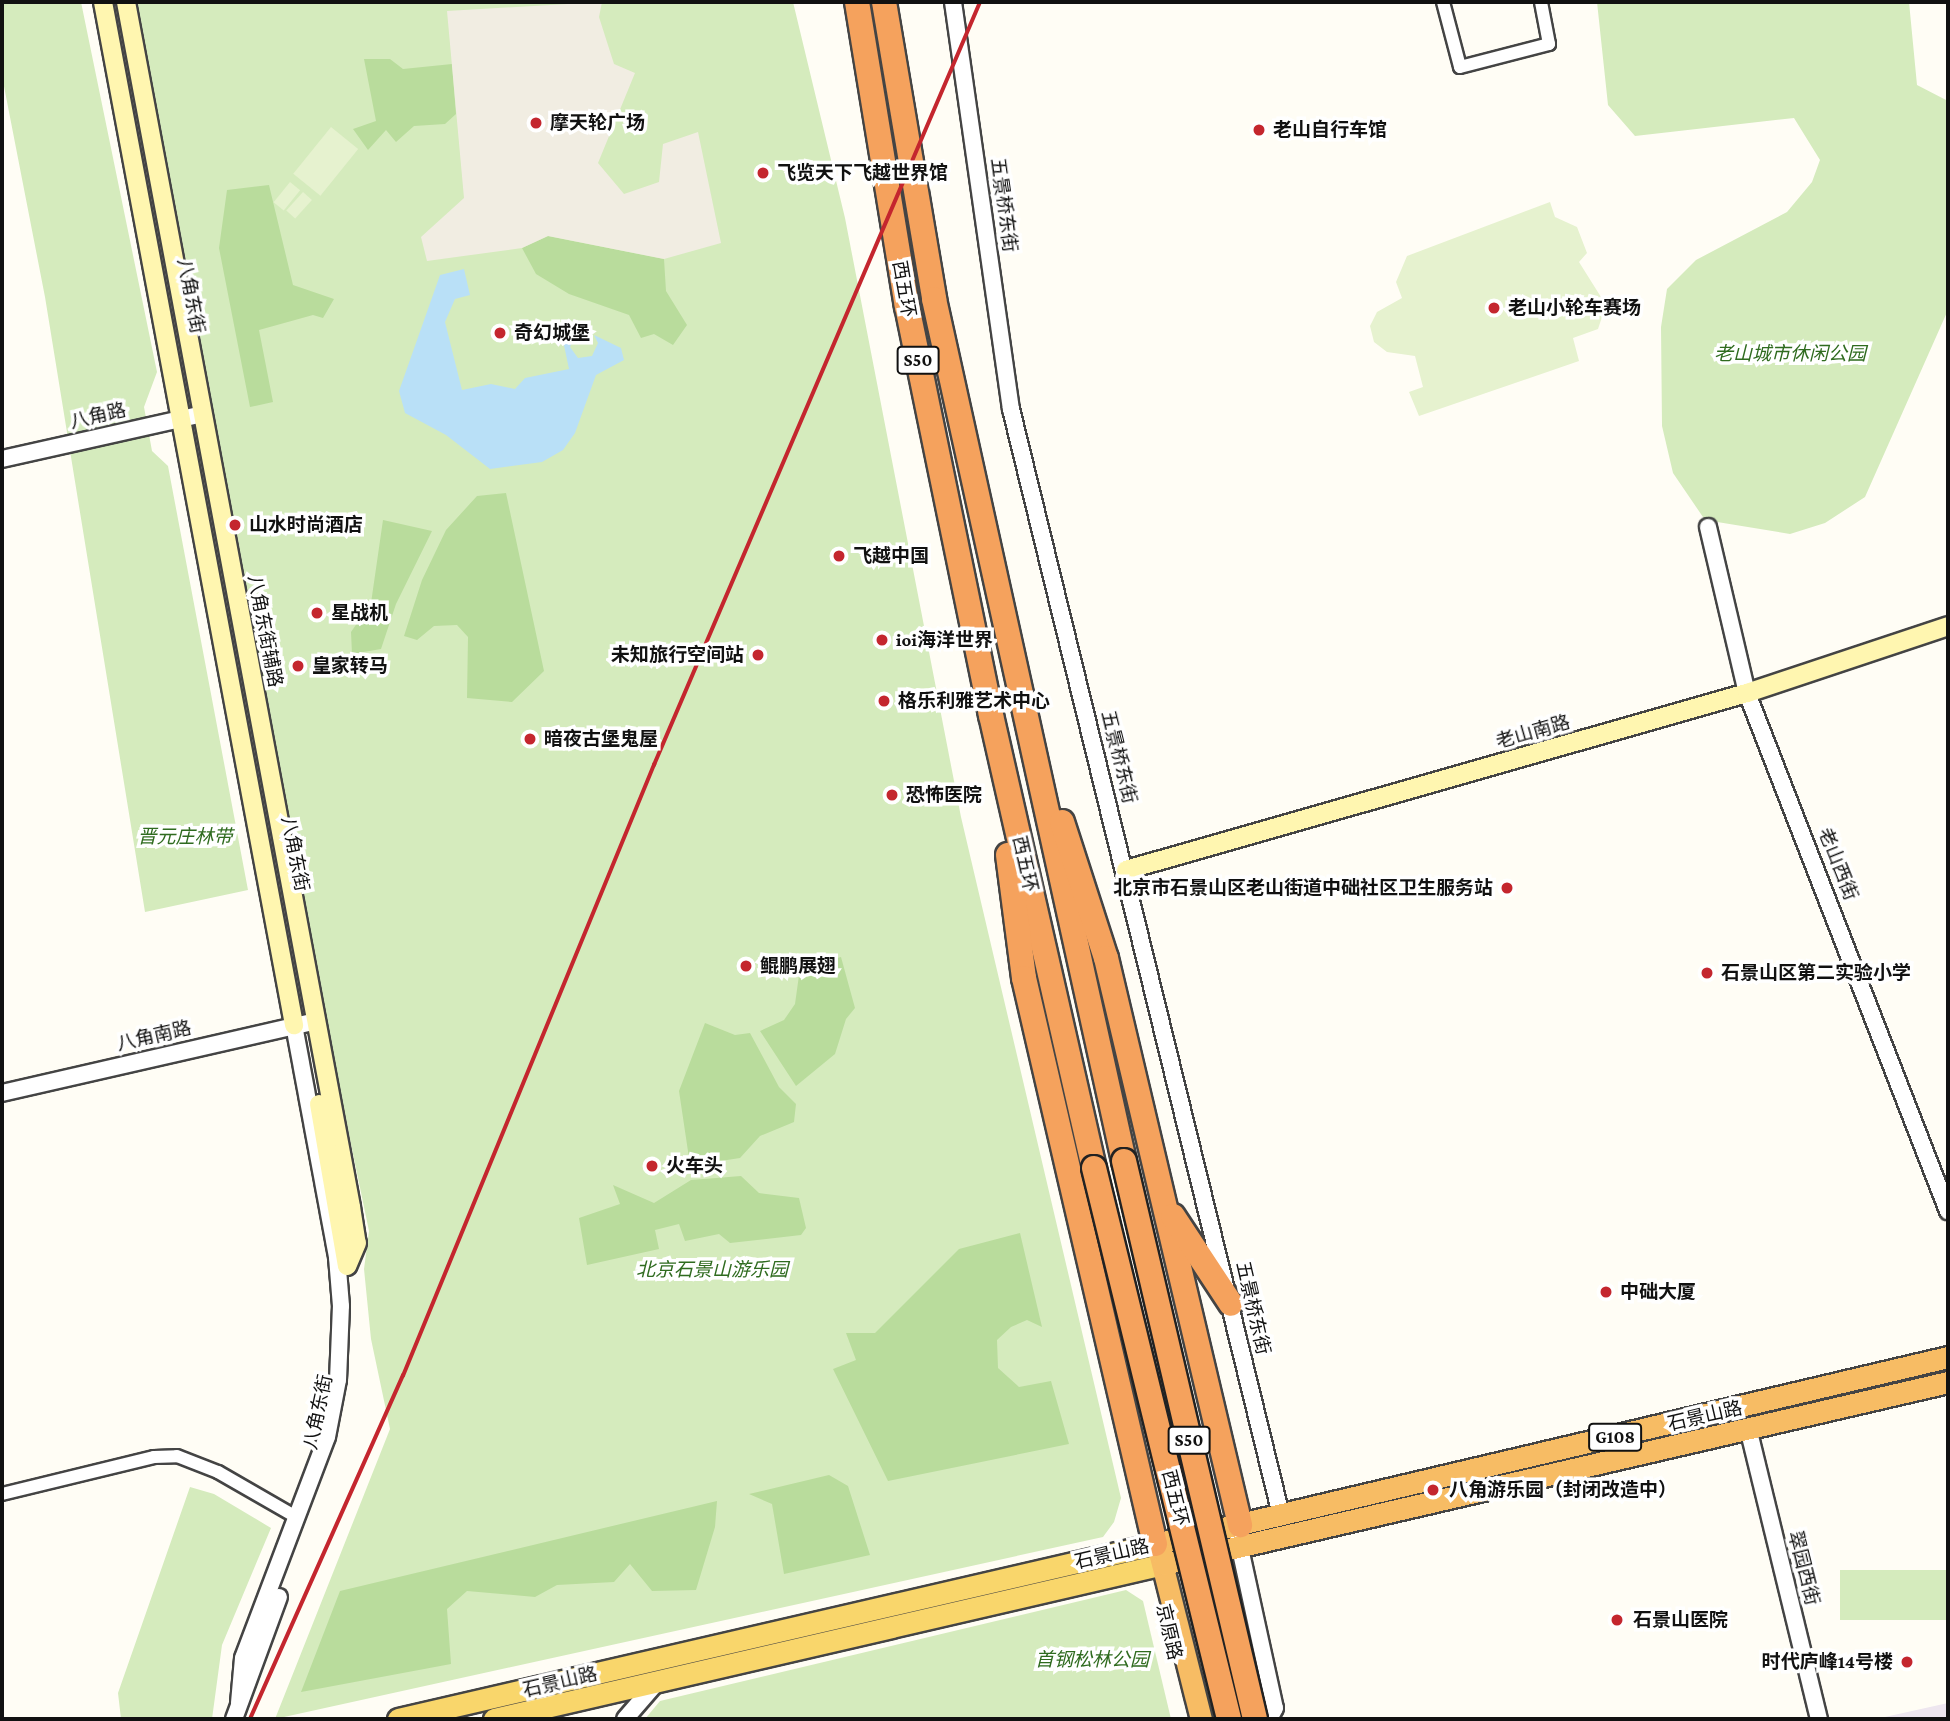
<!DOCTYPE html>
<meta charset="utf-8">
<style>
body{margin:0}
#map{position:relative;width:1950px;height:1721px;overflow:hidden;background:#fffdf5;font-family:"Crimson Pro","Noto Sans SC",serif}
div>[style]{position:absolute}
.industrial>*{inset:0;background:#eee6ef}
.green>*{inset:0;background:#d5ebbd;transform-origin:0 0}
.forest>*{inset:0;background:#b9dc9c}
.pitch>*{inset:0;background:#e6f2cf;transform-origin:0 0}
.plaza>*{inset:0;background:#f1ede2}
.water>*{inset:0;background:#b9e0f7}
.roads{filter:drop-shadow(2px 0 #444) drop-shadow(-2px 0 #444) drop-shadow(0 2px #444) drop-shadow(0 -2px #444)}
.minor>*{height:12px;margin:-6px;padding:0 6px;transform-origin:6px;border-radius:6px;background:#fff}
.tertiary>*{height:16px;margin:-8px;padding:0 8px;transform-origin:8px;border-radius:8px;background:#fff}
.secondary>*{height:18px;margin:-9px;padding:0 9px;transform-origin:9px;border-radius:9px;background:#fff6b0}
.primary>*{height:21px;margin:-10.5px;padding:0 10.5px;transform-origin:10.5px;border-radius:10.5px;background:#f9d66b}
.trunk>*{height:21px;margin:-10.5px;padding:0 10.5px;transform-origin:10.5px;border-radius:10.5px;background:#f7bc64}
.motorway>*{height:24px;margin:-12px;padding:0 12px;transform-origin:12px;border-radius:12px;background:#f5a25d}
.rail>*{height:3.5px;margin:-1.75px;padding:0 1.75px;transform-origin:1.75px;border-radius:1.75px;background:#c4262e}
.bridges{filter:drop-shadow(2px 0 #222) drop-shadow(-2px 0 #222) drop-shadow(0 2px #222) drop-shadow(0 -2px #222)}
.motorway-bridge>*{height:24px;margin:-12px;padding:0 12px;transform-origin:12px;border-radius:12px;background:#f5a25d}
.dots>*{width:19px;height:19px;translate:-50% -50%;box-sizing:border-box;border:4px solid #fff;border-radius:50%}
span{translate:-50% -50%;white-space:nowrap;text-align:center;line-height:1.15;-webkit-text-stroke:7px #fff;paint-order:stroke}
.shield-label span{padding:2px 5px;background:#fff;border:2px solid;border-radius:5px;-webkit-text-stroke-width:0}
.shield-label{font-size:18px;color:#111;font-weight:700}
.poi-label{font-size:19px;color:#111;font-weight:700}
.left{translate:0 -50%;text-align:left}
.right{translate:-100% -50%;text-align:right}
.street-label{font-size:19px;color:#111}
.park-label{font-size:19px;color:#2f6b1f;font-style:italic}
.frame{position:absolute;inset:0;border:4px solid #111;pointer-events:none}
</style>
<div id="map">
<div class="industrial">
<div style="clip-path:polygon(1948px 1703px,1948px 1719px,1876px 1719px)"></div>
</div>
<div class="green">
<div style="clip-path:polygon(2px 2px,81px 2px,157px 372px,144px 407px,152px 451px,168px 466px,248px 890px,145px 912px,45px 297px,2px 76px)"></div>
<div style="clip-path:polygon(129px 2px,793px 2px,845px 218px,961px 817px,1121px 1498px,1114px 1522px,1103px 1537px,275px 1719px,390px 1429px,371px 1339px,364px 1269px,369px 1231px,295px 875px)"></div>
<div style="clip-path:polygon(1597px 2px,1909px 2px,1917px 85px,1948px 101px,1948px 310px,1865px 497px,1825px 523px,1790px 534px,1705px 520px,1673px 473px,1662px 426px,1661px 327px,1667px 289px,1696px 260px,1787px 212px,1812px 182px,1820px 160px,1794px 118px,1635px 136px,1608px 105px)"></div>
<div style="clip-path:polygon(190px 1487px,214px 1494px,271px 1528px,222px 1645px,212px 1719px,121px 1719px,118px 1693px)"></div>
<div style="left:1948px;top:1570px;width:50px;height:108px;rotate:90deg"></div>
<div style="clip-path:polygon(1126px 1590px,1143px 1601px,1171px 1719px,645px 1719px,660px 1701px)"></div>
</div>
<div class="forest">
<div style="clip-path:polygon(364px 59px,390px 59px,403px 69px,452px 64px,456px 114px,445px 124px,414px 126px,396px 142px,386px 130px,368px 150px,353px 129px,376px 121px)"></div>
<div style="clip-path:polygon(269px 185px,293px 285px,334px 299px,323px 318px,313px 315px,259px 330px,273px 402px,250px 407px,219px 248px,227px 190px)"></div>
<div style="clip-path:polygon(548px 236px,664px 259px,666px 291px,687px 325px,673px 345px,654px 334px,641px 338px,629px 315px,569px 294px,536px 274px,522px 248px)"></div>
<div style="clip-path:polygon(506px 493px,544px 671px,512px 702px,467px 698px,468px 637px,457px 625px,434px 626px,417px 640px,404px 636px,422px 580px,446px 530px,477px 496px)"></div>
<div style="clip-path:polygon(383px 520px,432px 531px,396px 604px,381px 649px,352px 654px,351px 632px,371px 603px)"></div>
<div style="clip-path:polygon(841px 957px,855px 1008px,846px 1019px,835px 1054px,796px 1086px,760px 1031px,784px 1020px,795px 1004px,800px 968px)"></div>
<div style="clip-path:polygon(705px 1023px,735px 1035px,750px 1033px,779px 1087px,796px 1104px,794px 1122px,760px 1136px,740px 1158px,714px 1162px,689px 1158px,679px 1091px)"></div>
<div style="clip-path:polygon(741px 1176px,759px 1193px,799px 1198px,806px 1228px,801px 1235px,730px 1243px,719px 1234px,685px 1241px,679px 1224px,655px 1230px,659px 1249px,587px 1265px,579px 1218px,620px 1204px,613px 1185px,654px 1203px,691px 1180px)"></div>
<div style="clip-path:polygon(1020px 1233px,1042px 1327px,1027px 1320px,1011px 1327px,997px 1340px,998px 1368px,1019px 1387px,1051px 1381px,1069px 1444px,888px 1481px,833px 1369px,856px 1360px,846px 1333px,875px 1333px,959px 1249px)"></div>
<div style="clip-path:polygon(829px 1475px,848px 1486px,870px 1555px,784px 1574px,772px 1504px,749px 1494px)"></div>
<div style="clip-path:polygon(717px 1501px,715px 1527px,696px 1590px,652px 1591px,630px 1564px,614px 1582px,557px 1585px,535px 1597px,467px 1591px,447px 1609px,451px 1664px,301px 1692px,340px 1591px)"></div>
</div>
<div class="pitch">
<div style="left:331px;top:127px;width:35px;height:60px;rotate:39deg"></div>
<div style="left:290px;top:182px;width:13px;height:26px;rotate:39deg"></div>
<div style="left:303px;top:192px;width:12px;height:25px;rotate:42deg"></div>
<div style="clip-path:polygon(1550px 202px,1555px 217px,1577px 227px,1587px 253px,1579px 262px,1606px 305px,1598px 329px,1573px 338px,1579px 361px,1419px 416px,1409px 392px,1423px 387px,1415px 356px,1387px 352px,1374px 342px,1370px 326px,1377px 312px,1402px 298px,1396px 282px,1407px 256px)"></div>
</div>
<div class="plaza">
<div style="clip-path:polygon(602px 2px,599px 17px,614px 64px,635px 73px,598px 163px,624px 194px,659px 182px,663px 144px,698px 132px,721px 243px,664px 259px,548px 236px,522px 248px,427px 261px,421px 237px,464px 198px,447px 11px)"></div>
</div>
<div class="water">
<div style="clip-path:polygon(464px 269px,470px 295px,455px 299px,445px 322px,462px 390px,491px 384px,515px 389px,525px 378px,569px 369px,561px 331px,577px 329px,570px 347px,578px 358px,592px 356px,598px 343px,594px 335px,621px 348px,624px 360px,596px 375px,575px 433px,563px 450px,542px 462px,490px 469px,446px 435px,405px 413px,399px 391px,440px 275px)"></div>
</div>
<div class="roads">
<div class="minor">
<div style="left:1443px;top:2px;width:67px;rotate:75.3deg"></div>
<div style="left:1460px;top:67px;width:92px;rotate:-14.5deg"></div>
<div style="left:1549px;top:44px;width:43px;rotate:-100.8deg"></div>
<div style="left:2px;top:1494px;width:156px;rotate:-13.7deg"></div>
<div style="left:154px;top:1457px;width:23px;rotate:-2deg"></div>
<div style="left:177px;top:1456px;width:44px;rotate:21.3deg"></div>
<div style="left:218px;top:1472px;width:92px;rotate:29.9deg"></div>
</div>
<div class="tertiary">
<div style="left:953px;top:2px;width:411px;rotate:81.9deg"></div>
<div style="left:1011px;top:409px;width:1138px;rotate:76.28deg"></div>
<div style="left:2px;top:459px;width:206px;rotate:-12.6deg"></div>
<div style="left:1708px;top:527px;width:171px;rotate:76.8deg"></div>
<div style="left:1747px;top:693px;width:556px;rotate:68.79deg"></div>
<div style="left:2px;top:1093px;width:322px;rotate:-12.9deg"></div>
<div style="left:1748px;top:1428px;width:300px;rotate:76.3deg"></div>
<div style="left:1238px;top:1539px;width:173px;rotate:77.7deg"></div>
<div style="left:1275px;top:1708px;width:13px;rotate:119deg"></div>
<div style="left:239px;top:1703px;width:45px;rotate:-84.9deg"></div>
<div style="left:243px;top:1658px;width:236px;rotate:-69.2deg"></div>
<div style="left:327px;top:1437px;width:58px;rotate:-79.1deg"></div>
<div style="left:338px;top:1380px;width:74px;rotate:-87.7deg"></div>
<div style="left:341px;top:1306px;width:49px;rotate:-94.7deg"></div>
<div style="left:337px;top:1257px;width:236px;rotate:-100.5deg"></div>
<div style="left:234px;top:1719px;width:130px;rotate:-69.8deg"></div>
<div style="left:625px;top:1719px;width:49px;rotate:-49.1deg"></div>
</div>
<div class="secondary">
<div style="left:103px;top:2px;width:1041px;rotate:79.42deg"></div>
<div style="left:126px;top:2px;width:1226px;rotate:79.42deg"></div>
<div style="left:351px;top:1207px;width:36px;rotate:81deg"></div>
<div style="left:357px;top:1243px;width:25px;rotate:113deg"></div>
<div style="left:1126px;top:870px;width:646px;rotate:-15.91deg"></div>
<div style="left:1747px;top:693px;width:212px;rotate:-18.4deg"></div>
<div style="left:319px;top:1104px;width:164px;rotate:80.2deg"></div>
</div>
<div class="primary">
<div style="left:398px;top:1719px;width:777px;rotate:-13.02deg"></div>
<div style="left:494px;top:1719px;width:688px;rotate:-13.03deg"></div>
</div>
<div class="trunk">
<div style="left:1155px;top:1544px;width:815px;rotate:-13.27deg"></div>
<div style="left:1159px;top:1552px;width:172px;rotate:75.9deg"></div>
<div style="left:1164px;top:1564px;width:805px;rotate:-13.07deg"></div>
</div>
<div class="motorway">
<div style="left:857px;top:2px;width:308px;rotate:80.7deg"></div>
<div style="left:907px;top:306px;width:418px;rotate:78.4deg"></div>
<div style="left:991px;top:715px;width:465px;rotate:77.2deg"></div>
<div style="left:884px;top:2px;width:301px;rotate:80.4deg"></div>
<div style="left:934px;top:299px;width:883px;rotate:77.57deg"></div>
<div style="left:1062px;top:822px;width:143px;rotate:72.1deg"></div>
<div style="left:1106px;top:958px;width:583px;rotate:76.7deg"></div>
<div style="left:1008px;top:855px;width:124px;rotate:82.6deg"></div>
<div style="left:1024px;top:978px;width:581px;rotate:76.97deg"></div>
<div style="left:1173px;top:1216px;width:105px;rotate:56.6deg"></div>
</div>
</div>
<div class="rail">
<div style="left:250px;top:1719px;width:376px;rotate:-66deg"></div>
<div style="left:403px;top:1376px;width:661px;rotate:-67.67deg"></div>
<div style="left:654px;top:765px;width:830px;rotate:-66.86deg"></div>
</div>
<div class="bridges">
<div class="motorway-bridge">
<div style="left:1124px;top:1161px;width:573px;rotate:76.79deg"></div>
<div style="left:1094px;top:1168px;width:567px;rotate:76.23deg"></div>
</div>
</div>
<div class="dots">
<div style="left:536px;top:123px;background:#c4262e"></div>
<div style="left:1259px;top:130px;background:#c4262e"></div>
<div style="left:763px;top:173px;background:#c4262e"></div>
<div style="left:1494px;top:308px;background:#c4262e"></div>
<div style="left:500px;top:333px;background:#c4262e"></div>
<div style="left:235px;top:525px;background:#c4262e"></div>
<div style="left:839px;top:556px;background:#c4262e"></div>
<div style="left:317px;top:613px;background:#c4262e"></div>
<div style="left:882px;top:640px;background:#c4262e"></div>
<div style="left:758px;top:655px;background:#c4262e"></div>
<div style="left:298px;top:666px;background:#c4262e"></div>
<div style="left:884px;top:701px;background:#c4262e"></div>
<div style="left:530px;top:739px;background:#c4262e"></div>
<div style="left:892px;top:795px;background:#c4262e"></div>
<div style="left:1507px;top:888px;background:#c4262e"></div>
<div style="left:746px;top:966px;background:#c4262e"></div>
<div style="left:1707px;top:973px;background:#c4262e"></div>
<div style="left:652px;top:1166px;background:#c4262e"></div>
<div style="left:1606px;top:1292px;background:#c4262e"></div>
<div style="left:1433px;top:1490px;background:#c4262e"></div>
<div style="left:1617px;top:1620px;background:#c4262e"></div>
<div style="left:1907px;top:1662px;background:#c4262e"></div>
</div>
<div class="shield-label">
<span style="left:918px;top:360px">S50</span>
<span style="left:1615px;top:1437px">G108</span>
<span style="left:1189px;top:1440px">S50</span>
</div>
<div class="poi-label">
<span class="left" style="left:550px;top:123px">摩天轮广场</span>
<span class="left" style="left:1273px;top:130px">老山自行车馆</span>
<span class="left" style="left:777px;top:173px">飞览天下飞越世界馆</span>
<span class="left" style="left:1508px;top:308px">老山小轮车赛场</span>
<span class="left" style="left:514px;top:333px">奇幻城堡</span>
<span class="left" style="left:249px;top:525px">山水时尚酒店</span>
<span class="left" style="left:853px;top:556px">飞越中国</span>
<span class="left" style="left:331px;top:613px">星战机</span>
<span class="left" style="left:896px;top:640px">ioi海洋世界</span>
<span class="right" style="left:744px;top:655px">未知旅行空间站</span>
<span class="left" style="left:312px;top:666px">皇家转马</span>
<span class="left" style="left:898px;top:701px">格乐利雅艺术中心</span>
<span class="left" style="left:544px;top:739px">暗夜古堡鬼屋</span>
<span class="left" style="left:906px;top:795px">恐怖医院</span>
<span class="right" style="left:1493px;top:888px">北京市石景山区老山街道中础社区卫生服务站</span>
<span class="left" style="left:760px;top:966px">鲲鹏展翅</span>
<span class="left" style="left:1721px;top:973px">石景山区第二实验小学</span>
<span class="left" style="left:666px;top:1166px">火车头</span>
<span class="left" style="left:1620px;top:1292px">中础大厦</span>
<span class="left" style="left:1449px;top:1490px">八角游乐园（封闭改造中）</span>
<span class="left" style="left:1633px;top:1620px">石景山医院</span>
<span class="right" style="left:1893px;top:1662px">时代庐峰14号楼</span>
</div>
<div class="street-label">
<span style="left:1004px;top:205px;rotate:82deg">五景桥东街</span>
<span style="left:904px;top:289px;rotate:80deg">西五环</span>
<span style="left:191px;top:296px;rotate:79deg">八角东街</span>
<span style="left:98px;top:416px;rotate:-13deg">八角路</span>
<span style="left:265px;top:631px;rotate:79deg">八角东街辅路</span>
<span style="left:1533px;top:732px;rotate:-16deg">老山南路</span>
<span style="left:1119px;top:757px;rotate:76deg">五景桥东街</span>
<span style="left:295px;top:854px;rotate:79deg">八角东街</span>
<span style="left:1025px;top:864px;rotate:77deg">西五环</span>
<span style="left:1838px;top:864px;rotate:68deg">老山西街</span>
<span style="left:154px;top:1036px;rotate:-13deg">八角南路</span>
<span style="left:1253px;top:1308px;rotate:77deg">五景桥东街</span>
<span style="left:318px;top:1412px;rotate:-78deg">八角东街</span>
<span style="left:1705px;top:1416px;rotate:-13deg">石景山路</span>
<span style="left:1175px;top:1498px;rotate:76deg">西五环</span>
<span style="left:1112px;top:1554px;rotate:-13deg">石景山路</span>
<span style="left:1804px;top:1568px;rotate:76deg">翠园西街</span>
<span style="left:1169px;top:1632px;rotate:77deg">京原路</span>
<span style="left:560px;top:1682px;rotate:-13deg">石景山路</span>
</div>
<div class="park-label">
<span style="left:1790px;top:354px">老山城市休闲公园</span>
<span style="left:185px;top:837px">晋元庄林带</span>
<span style="left:712px;top:1270px">北京石景山游乐园</span>
<span style="left:1092px;top:1660px">首钢松林公园</span>
</div>
<div class="frame"></div>
</div>
